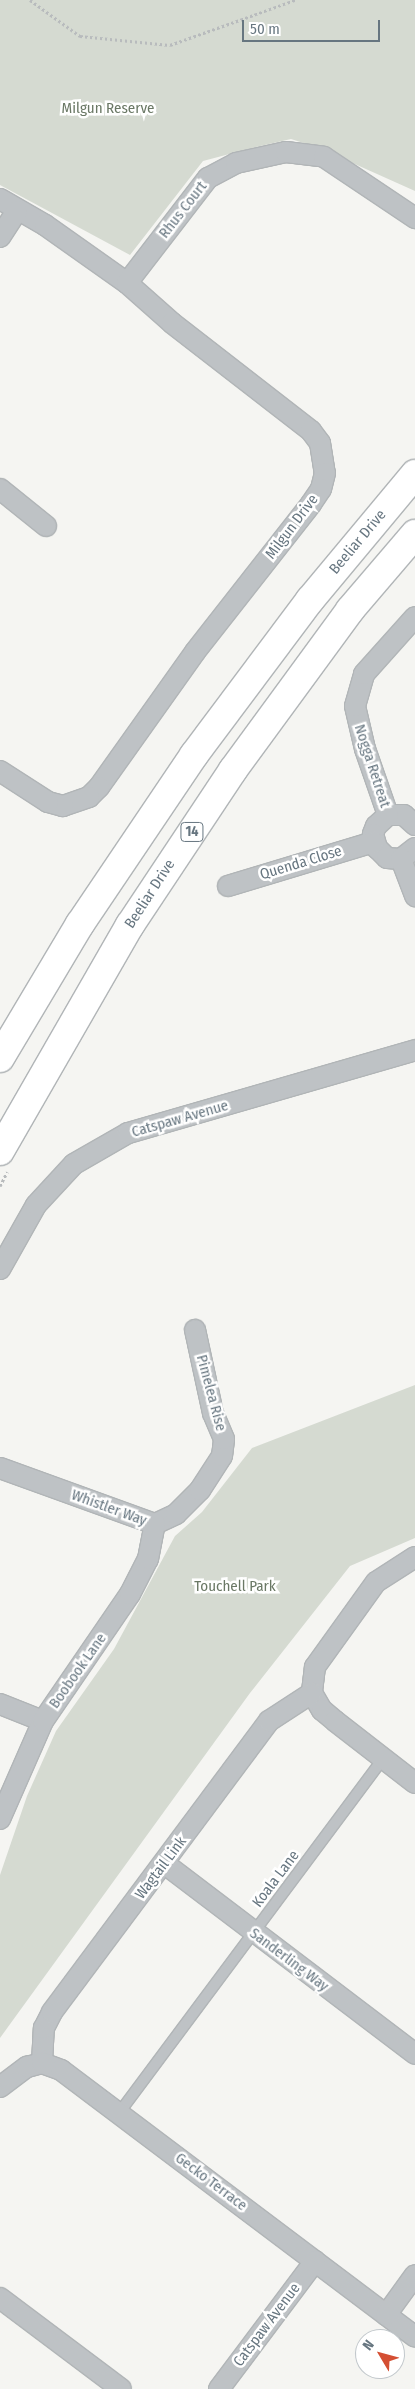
<!DOCTYPE html>
<style>
body{margin:0}
#map{position:relative;width:415px;height:2389px;overflow:hidden;background:#f5f5f2;font-family:"Fira Sans Condensed",sans-serif}
div>[style]{position:absolute}
.green>*{inset:0;background:#d5dad1}
.path>*{height:3px;margin-top:-1.5px;transform-origin:0;background:repeating-linear-gradient(90deg,#b8bbbd 0 2.5px,transparent 0 5px)}
.roads{filter:drop-shadow(1px 0 #b1b5b7) drop-shadow(-1px 0 #b1b5b7) drop-shadow(0 1px #b1b5b7) drop-shadow(0 -1px #b1b5b7)}
.lane>*{height:10px;margin:-5px;padding:0 5px;transform-origin:5px;border-radius:5px;background:#bec2c5}
.street>*{height:20px;margin:-10px;padding:0 10px;transform-origin:10px;border-radius:10px;background:#bec2c5}
.highway>*{height:28px;margin:-14px;padding:0 14px;transform-origin:14px;border-radius:14px;background:#fff}
span{translate:-50% -50%;white-space:nowrap;text-align:center;line-height:1.15;-webkit-text-stroke:5px #fff;paint-order:stroke}
.shield-label span{padding:1px 4px;background:#fff;border:1px solid;border-radius:4px;-webkit-text-stroke-width:0}
.shield-label{font-size:14px;color:#677680;font-weight:700}
.park-label{font-size:15px;color:#6a7865}
.street-label{font-size:15px;color:#677680}
.north{position:absolute;left:355px;top:2329px;width:50px;height:50px;box-sizing:border-box;background:#fff;border:1px solid #c2c8cc;border-radius:50%;rotate:307deg;font-size:14px;font-weight:700;line-height:20px;text-align:center;color:#677680}
.north::after{content:'';display:block;margin:auto;width:18px;height:22px;background:#d44f33;clip-path:polygon(50% 0,100% 100%,50% 72%,0 100%)}
.scale{position:absolute;left:242px;top:20px;width:138px;height:22px;box-sizing:border-box;border:2px solid #677680;border-top:0;padding-left:6px;font-size:15px;line-height:18px;white-space:nowrap;color:#677680;-webkit-text-stroke:4px #fff;paint-order:stroke}
</style>
<div id="map">
<div class="green">
<div style="clip-path:polygon(0 0,415px 0,415px 191px,319px 148px,291px 139px,256px 147px,203px 161px,130px 255px,0 185px)"></div>
<div style="clip-path:polygon(415px 1385px,415px 1538px,350px 1566px,250px 1693px,0 2038px,0 1875px,27px 1796px,56px 1731px,114px 1649px,175px 1536px,202px 1512px,252px 1448px)"></div>
</div>
<div class="path">
<div style="left:30px;top:0;width:62px;rotate:35.8deg"></div>
<div style="left:80px;top:36px;width:90px;rotate:5.7deg"></div>
<div style="left:170px;top:45px;width:133px;rotate:-19.8deg"></div>
<div style="left:0;top:1186px;width:16px;rotate:-63deg"></div>
</div>
<div class="roads">
<div class="lane">
<div style="left:119px;top:2113px;width:443px;rotate:-53.3deg"></div>
</div>
<div class="street">
<div style="left:0;top:199px;width:52px;rotate:30deg"></div>
<div style="left:45px;top:225px;width:100px;rotate:35.3deg"></div>
<div style="left:127px;top:283px;width:60px;rotate:41.6deg"></div>
<div style="left:172px;top:323px;width:176px;rotate:37.8deg"></div>
<div style="left:311px;top:431px;width:15px;rotate:53deg"></div>
<div style="left:320px;top:443px;width:30px;rotate:81deg"></div>
<div style="left:325px;top:473px;width:16px;rotate:104deg"></div>
<div style="left:321px;top:489px;width:18px;rotate:124deg"></div>
<div style="left:311px;top:504px;width:188px;rotate:128.1deg"></div>
<div style="left:195px;top:652px;width:166px;rotate:125.4deg"></div>
<div style="left:99px;top:787px;width:14px;rotate:135deg"></div>
<div style="left:89px;top:797px;width:28px;rotate:161deg"></div>
<div style="left:63px;top:806px;width:16px;rotate:-165deg"></div>
<div style="left:48px;top:802px;width:57px;rotate:-147.1deg"></div>
<div style="left:0;top:237px;width:31px;rotate:-57deg"></div>
<div style="left:127px;top:283px;width:133px;rotate:-52.4deg"></div>
<div style="left:208px;top:178px;width:32px;rotate:-28deg"></div>
<div style="left:236px;top:163px;width:51px;rotate:-12.4deg"></div>
<div style="left:286px;top:152px;width:38px;rotate:7deg"></div>
<div style="left:324px;top:157px;width:110px;rotate:33.8deg"></div>
<div style="left:0;top:489px;width:59px;rotate:38.8deg"></div>
<div style="left:388px;top:815px;width:70px;rotate:-109.2deg"></div>
<div style="left:365px;top:749px;width:44px;rotate:-103.1deg"></div>
<div style="left:355px;top:706px;width:33px;rotate:-74deg"></div>
<div style="left:364px;top:674px;width:76px;rotate:-48.2deg"></div>
<div style="left:415px;top:825px;width:15px;rotate:-138deg"></div>
<div style="left:404px;top:815px;width:16px;rotate:180deg"></div>
<div style="left:388px;top:815px;width:16px;rotate:137deg"></div>
<div style="left:376px;top:826px;width:9px;rotate:111deg"></div>
<div style="left:373px;top:834px;width:15px;rotate:74deg"></div>
<div style="left:377px;top:848px;width:14px;rotate:45deg"></div>
<div style="left:387px;top:858px;width:14px;rotate:4deg"></div>
<div style="left:401px;top:859px;width:18px;rotate:-38deg"></div>
<div style="left:401px;top:859px;width:40px;rotate:69deg"></div>
<div style="left:228px;top:886px;width:152px;rotate:-16.8deg"></div>
<div style="left:0;top:1269px;width:73px;rotate:-60.6deg"></div>
<div style="left:36px;top:1205px;width:56px;rotate:-47.2deg"></div>
<div style="left:74px;top:1164px;width:62px;rotate:-29.9deg"></div>
<div style="left:128px;top:1133px;width:299px;rotate:-16.1deg"></div>
<div style="left:0;top:1468px;width:165px;rotate:19.9deg"></div>
<div style="left:155px;top:1524px;width:23px;rotate:-25deg"></div>
<div style="left:176px;top:1514px;width:34px;rotate:-45deg"></div>
<div style="left:200px;top:1490px;width:40px;rotate:-57.1deg"></div>
<div style="left:222px;top:1456px;width:17px;rotate:-83deg"></div>
<div style="left:224px;top:1439px;width:28px;rotate:-113deg"></div>
<div style="left:213px;top:1413px;width:85px;rotate:-102.2deg"></div>
<div style="left:415px;top:1557px;width:46px;rotate:147.3deg"></div>
<div style="left:376px;top:1582px;width:105px;rotate:125.7deg"></div>
<div style="left:315px;top:1667px;width:26px;rotate:97deg"></div>
<div style="left:312px;top:1693px;width:20px;rotate:60deg"></div>
<div style="left:322px;top:1710px;width:17px;rotate:40deg"></div>
<div style="left:335px;top:1721px;width:101px;rotate:37.8deg"></div>
<div style="left:0;top:1704px;width:46px;rotate:21.6deg"></div>
<div style="left:0;top:1819px;width:107px;rotate:-66.3deg"></div>
<div style="left:43px;top:1721px;width:154px;rotate:-55.6deg"></div>
<div style="left:130px;top:1594px;width:39px;rotate:-63deg"></div>
<div style="left:148px;top:1559px;width:36px;rotate:-79deg"></div>
<div style="left:165px;top:1864px;width:314px;rotate:37.2deg"></div>
<div style="left:42px;top:2063px;width:35px;rotate:-87deg"></div>
<div style="left:44px;top:2028px;width:18px;rotate:-63deg"></div>
<div style="left:52px;top:2012px;width:363px;rotate:-53.3deg"></div>
<div style="left:269px;top:1721px;width:51px;rotate:-33.1deg"></div>
<div style="left:0;top:2087px;width:34px;rotate:-37deg"></div>
<div style="left:27px;top:2067px;width:16px;rotate:-15deg"></div>
<div style="left:42px;top:2063px;width:20px;rotate:20deg"></div>
<div style="left:61px;top:2070px;width:443px;rotate:37deg"></div>
<div style="left:0;top:2298px;width:151px;rotate:36.9deg"></div>
<div style="left:386px;top:2315px;width:49px;rotate:-54.1deg"></div>
<div style="left:219px;top:2389px;width:160px;rotate:-53.1deg"></div>
</div>
<div class="highway">
<div style="left:0;top:1058px;width:156px;rotate:-59.2deg"></div>
<div style="left:80px;top:924px;width:204px;rotate:-56deg"></div>
<div style="left:194px;top:755px;width:194px;rotate:-53.2deg"></div>
<div style="left:310px;top:600px;width:164px;rotate:-50.2deg"></div>
<div style="left:0;top:1151px;width:261px;rotate:-60.1deg"></div>
<div style="left:130px;top:925px;width:186px;rotate:-56.4deg"></div>
<div style="left:233px;top:770px;width:198px;rotate:-53.8deg"></div>
<div style="left:350px;top:610px;width:100px;rotate:-49.5deg"></div>
</div>
</div>
<div class="shield-label">
<span style="left:192px;top:832px">14</span>
</div>
<div class="park-label">
<span style="left:108px;top:109px">Milgun Reserve</span>
<span style="left:235px;top:1587px">Touchell Park</span>
</div>
<div class="street-label">
<span style="left:183px;top:210px;rotate:-52deg">Rhus Court</span>
<span style="left:292px;top:527px;rotate:-53deg">Milgun Drive</span>
<span style="left:358px;top:542px;rotate:-50deg">Beeliar Drive</span>
<span style="left:372px;top:766px;rotate:72deg">Nogga Retreat</span>
<span style="left:301px;top:863px;rotate:-17deg">Quenda Close</span>
<span style="left:150px;top:894px;rotate:-57deg">Beeliar Drive</span>
<span style="left:180px;top:1119px;rotate:-16deg">Catspaw Avenue</span>
<span style="left:211px;top:1393px;rotate:75deg">Pimelea Rise</span>
<span style="left:109px;top:1508px;rotate:20deg">Whistler Way</span>
<span style="left:78px;top:1671px;rotate:-55deg">Boobook Lane</span>
<span style="left:161px;top:1868px;rotate:-53deg">Wagtail Link</span>
<span style="left:276px;top:1879px;rotate:-53deg">Koala Lane</span>
<span style="left:289px;top:1960px;rotate:37deg">Sanderling Way</span>
<span style="left:211px;top:2182px;rotate:37deg">Gecko Terrace</span>
<span style="left:267px;top:2325px;rotate:-53deg">Catspaw Avenue</span>
</div>
<div class="north">N</div>
<div class="scale">50 m</div>
</div>
